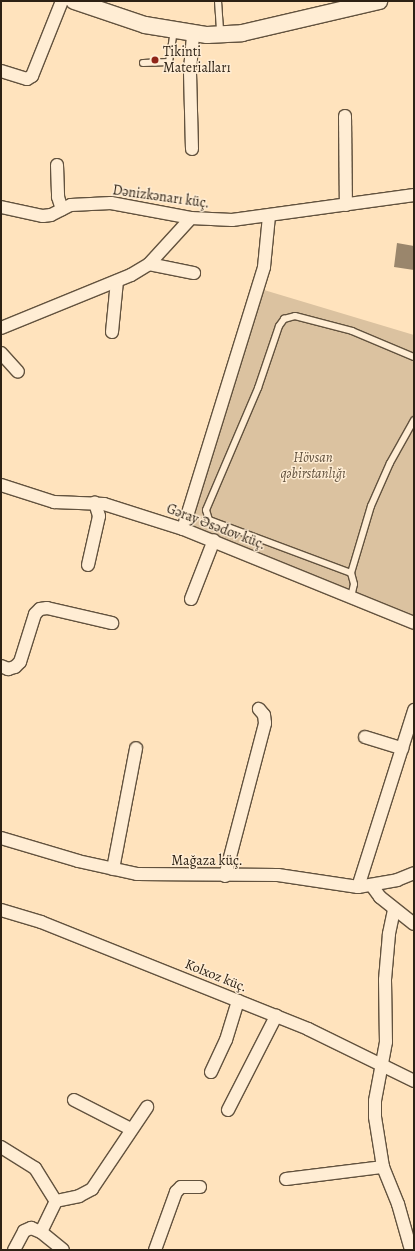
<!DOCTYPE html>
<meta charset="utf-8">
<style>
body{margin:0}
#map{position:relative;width:415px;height:1251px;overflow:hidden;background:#ffe3bd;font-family:Alegreya,serif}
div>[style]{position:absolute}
.green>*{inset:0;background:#dbc2a0}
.building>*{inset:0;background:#9a866c}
.roads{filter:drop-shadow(1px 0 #62523e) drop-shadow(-1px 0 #62523e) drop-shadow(0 1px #62523e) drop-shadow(0 -1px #62523e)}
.lane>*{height:6px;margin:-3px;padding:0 3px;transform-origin:3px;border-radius:3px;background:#ffedd4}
.street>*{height:12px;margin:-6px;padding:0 6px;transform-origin:6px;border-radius:6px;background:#ffedd4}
.secondary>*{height:16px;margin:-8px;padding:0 8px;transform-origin:8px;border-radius:8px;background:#ffedd4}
.dots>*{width:11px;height:11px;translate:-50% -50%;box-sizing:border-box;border:2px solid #ffedd4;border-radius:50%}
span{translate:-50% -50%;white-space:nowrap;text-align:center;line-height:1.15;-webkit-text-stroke:3px #ffedd4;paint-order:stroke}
.poi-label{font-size:14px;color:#2d2114}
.left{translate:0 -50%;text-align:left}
.street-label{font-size:14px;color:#2d2114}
.park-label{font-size:14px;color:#61513e;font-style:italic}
.frame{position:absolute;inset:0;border:2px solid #2d2114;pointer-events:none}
</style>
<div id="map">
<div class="green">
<div style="clip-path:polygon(264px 290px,414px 335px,414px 615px,189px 525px)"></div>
</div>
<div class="building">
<div style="clip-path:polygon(397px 243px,414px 246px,414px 270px,394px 267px)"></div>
</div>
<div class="roads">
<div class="lane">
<div style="left:218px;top:1px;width:32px;rotate:86deg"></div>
<div style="left:143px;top:63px;width:26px;rotate:-2deg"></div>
<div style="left:169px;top:62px;width:31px;rotate:-81deg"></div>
<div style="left:351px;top:573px;width:152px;rotate:-159.5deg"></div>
<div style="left:209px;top:520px;width:10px;rotate:-107deg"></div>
<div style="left:206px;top:510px;width:133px;rotate:-66.9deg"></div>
<div style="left:258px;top:388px;width:65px;rotate:-71.3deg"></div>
<div style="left:279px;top:326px;width:9px;rotate:-54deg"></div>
<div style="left:284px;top:319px;width:11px;rotate:-15deg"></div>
<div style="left:295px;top:316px;width:59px;rotate:14.7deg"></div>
<div style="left:352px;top:331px;width:67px;rotate:22.8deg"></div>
<div style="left:351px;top:597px;width:13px;rotate:-77deg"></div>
<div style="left:354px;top:584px;width:11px;rotate:-105deg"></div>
<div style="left:351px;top:573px;width:70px;rotate:-73.4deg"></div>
<div style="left:371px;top:506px;width:47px;rotate:-66.2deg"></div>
<div style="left:390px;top:463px;width:49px;rotate:-60.8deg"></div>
</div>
<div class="street">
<div style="left:1px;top:71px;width:27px;rotate:17deg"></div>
<div style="left:27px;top:79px;width:6px;rotate:-31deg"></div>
<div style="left:32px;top:76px;width:81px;rotate:-68.2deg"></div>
<div style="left:345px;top:116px;width:89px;rotate:89.4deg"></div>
<div style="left:192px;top:149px;width:79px;rotate:-91.5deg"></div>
<div style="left:190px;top:70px;width:35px;rotate:-85deg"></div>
<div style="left:57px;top:165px;width:32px;rotate:88deg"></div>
<div style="left:58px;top:197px;width:13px;rotate:72deg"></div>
<div style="left:1px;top:207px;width:43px;rotate:12.1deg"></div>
<div style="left:43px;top:216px;width:8px;rotate:-7deg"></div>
<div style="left:51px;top:215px;width:22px;rotate:-27deg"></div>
<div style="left:71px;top:205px;width:40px;rotate:-2.9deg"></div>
<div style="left:111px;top:203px;width:81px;rotate:10.6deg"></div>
<div style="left:191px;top:218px;width:41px;rotate:2.8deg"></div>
<div style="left:232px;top:220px;width:184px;rotate:-7.8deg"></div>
<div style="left:149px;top:264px;width:46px;rotate:11.3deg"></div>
<div style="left:1px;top:328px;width:140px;rotate:-22.2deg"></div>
<div style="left:131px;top:275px;width:21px;rotate:-31deg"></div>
<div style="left:149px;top:264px;width:62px;rotate:-47.6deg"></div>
<div style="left:112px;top:332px;width:51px;rotate:-84.4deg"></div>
<div style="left:1px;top:353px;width:25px;rotate:48deg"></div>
<div style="left:1px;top:485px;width:56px;rotate:17.8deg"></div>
<div style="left:54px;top:502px;width:50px;rotate:2.3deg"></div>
<div style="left:104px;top:504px;width:83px;rotate:17.6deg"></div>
<div style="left:183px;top:529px;width:249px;rotate:22.1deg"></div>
<div style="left:183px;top:529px;width:274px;rotate:-72.8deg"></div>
<div style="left:264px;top:267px;width:51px;rotate:-84.4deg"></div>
<div style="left:88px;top:565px;width:50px;rotate:-77.3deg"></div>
<div style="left:99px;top:516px;width:14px;rotate:-107deg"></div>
<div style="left:191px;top:599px;width:63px;rotate:-68.7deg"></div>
<div style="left:1px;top:666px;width:8px;rotate:23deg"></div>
<div style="left:8px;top:669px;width:7px;rotate:-16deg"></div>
<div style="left:15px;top:667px;width:7px;rotate:-45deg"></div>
<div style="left:20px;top:662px;width:50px;rotate:-72.6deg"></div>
<div style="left:35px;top:614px;width:7px;rotate:-45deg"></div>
<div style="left:40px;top:609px;width:7px;rotate:-8deg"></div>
<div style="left:47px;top:608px;width:67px;rotate:13deg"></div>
<div style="left:365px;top:737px;width:39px;rotate:17deg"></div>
<div style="left:1px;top:838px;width:80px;rotate:16.6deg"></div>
<div style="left:78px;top:861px;width:60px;rotate:12.4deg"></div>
<div style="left:137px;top:874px;width:141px;rotate:0.4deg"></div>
<div style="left:278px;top:875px;width:81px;rotate:8.5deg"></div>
<div style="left:358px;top:887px;width:40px;rotate:-10deg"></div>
<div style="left:397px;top:880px;width:18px;rotate:-22deg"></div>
<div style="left:113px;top:869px;width:123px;rotate:-79.2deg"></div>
<div style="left:225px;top:876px;width:158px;rotate:-75.3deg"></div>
<div style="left:265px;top:723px;width:8px;rotate:-97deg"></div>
<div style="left:264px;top:715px;width:8px;rotate:-130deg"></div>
<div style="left:372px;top:886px;width:14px;rotate:54deg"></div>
<div style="left:380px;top:897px;width:43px;rotate:38.5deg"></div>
<div style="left:358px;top:887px;width:186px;rotate:-72.4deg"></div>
<div style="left:1px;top:910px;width:42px;rotate:16.7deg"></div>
<div style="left:41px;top:922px;width:288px;rotate:21.8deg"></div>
<div style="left:308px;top:1029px;width:118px;rotate:26.1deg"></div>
<div style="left:394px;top:910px;width:25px;rotate:102deg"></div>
<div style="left:389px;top:934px;width:46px;rotate:95deg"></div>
<div style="left:385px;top:980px;width:62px;rotate:89.1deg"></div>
<div style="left:386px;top:1042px;width:60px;rotate:100.6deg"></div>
<div style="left:375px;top:1101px;width:16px;rotate:90deg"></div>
<div style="left:375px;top:1117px;width:51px;rotate:80.9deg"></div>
<div style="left:383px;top:1167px;width:40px;rotate:68deg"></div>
<div style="left:398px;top:1204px;width:48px;rotate:74.2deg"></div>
<div style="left:211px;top:1072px;width:35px;rotate:-65deg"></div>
<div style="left:226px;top:1040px;width:41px;rotate:-72.9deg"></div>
<div style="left:74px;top:1100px;width:64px;rotate:27deg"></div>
<div style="left:228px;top:1110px;width:106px;rotate:-62.9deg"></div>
<div style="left:1px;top:1147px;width:40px;rotate:32deg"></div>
<div style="left:35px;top:1168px;width:39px;rotate:58deg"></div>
<div style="left:56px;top:1201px;width:34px;rotate:116deg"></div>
<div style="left:286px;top:1179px;width:98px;rotate:-7.1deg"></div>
<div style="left:56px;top:1201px;width:24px;rotate:-12deg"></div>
<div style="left:79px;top:1196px;width:15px;rotate:-28deg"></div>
<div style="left:92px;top:1189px;width:99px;rotate:-56.1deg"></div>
<div style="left:14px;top:1250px;width:21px;rotate:-62deg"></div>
<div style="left:24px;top:1231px;width:8px;rotate:-23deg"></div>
<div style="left:31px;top:1228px;width:11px;rotate:22deg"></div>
<div style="left:41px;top:1232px;width:28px;rotate:39deg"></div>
<div style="left:155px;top:1250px;width:62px;rotate:-70.1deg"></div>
<div style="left:176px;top:1192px;width:7px;rotate:-45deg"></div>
<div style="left:181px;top:1187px;width:19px"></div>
</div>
<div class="secondary">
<div style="left:74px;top:1px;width:75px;rotate:18.7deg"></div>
<div style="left:145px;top:25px;width:63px;rotate:9.2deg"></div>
<div style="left:207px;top:35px;width:35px;rotate:-3deg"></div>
<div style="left:242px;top:33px;width:141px;rotate:-13.1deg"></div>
</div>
</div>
<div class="dots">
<div style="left:155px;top:60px;background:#8f2418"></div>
</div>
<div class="poi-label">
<span class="left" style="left:163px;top:60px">Tikinti<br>Materialları</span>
</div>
<div class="street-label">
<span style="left:161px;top:197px;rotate:8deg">Dənizkənarı küç.</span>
<span style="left:216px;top:527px;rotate:21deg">Gəray Əsədov küç.</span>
<span style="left:207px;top:861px">Mağaza küç.</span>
<span style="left:216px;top:976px;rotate:22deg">Kolxoz küç.</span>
</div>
<div class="park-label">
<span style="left:313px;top:466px">Hövsan<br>qəbirstanlığı</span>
</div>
<div class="frame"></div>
</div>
